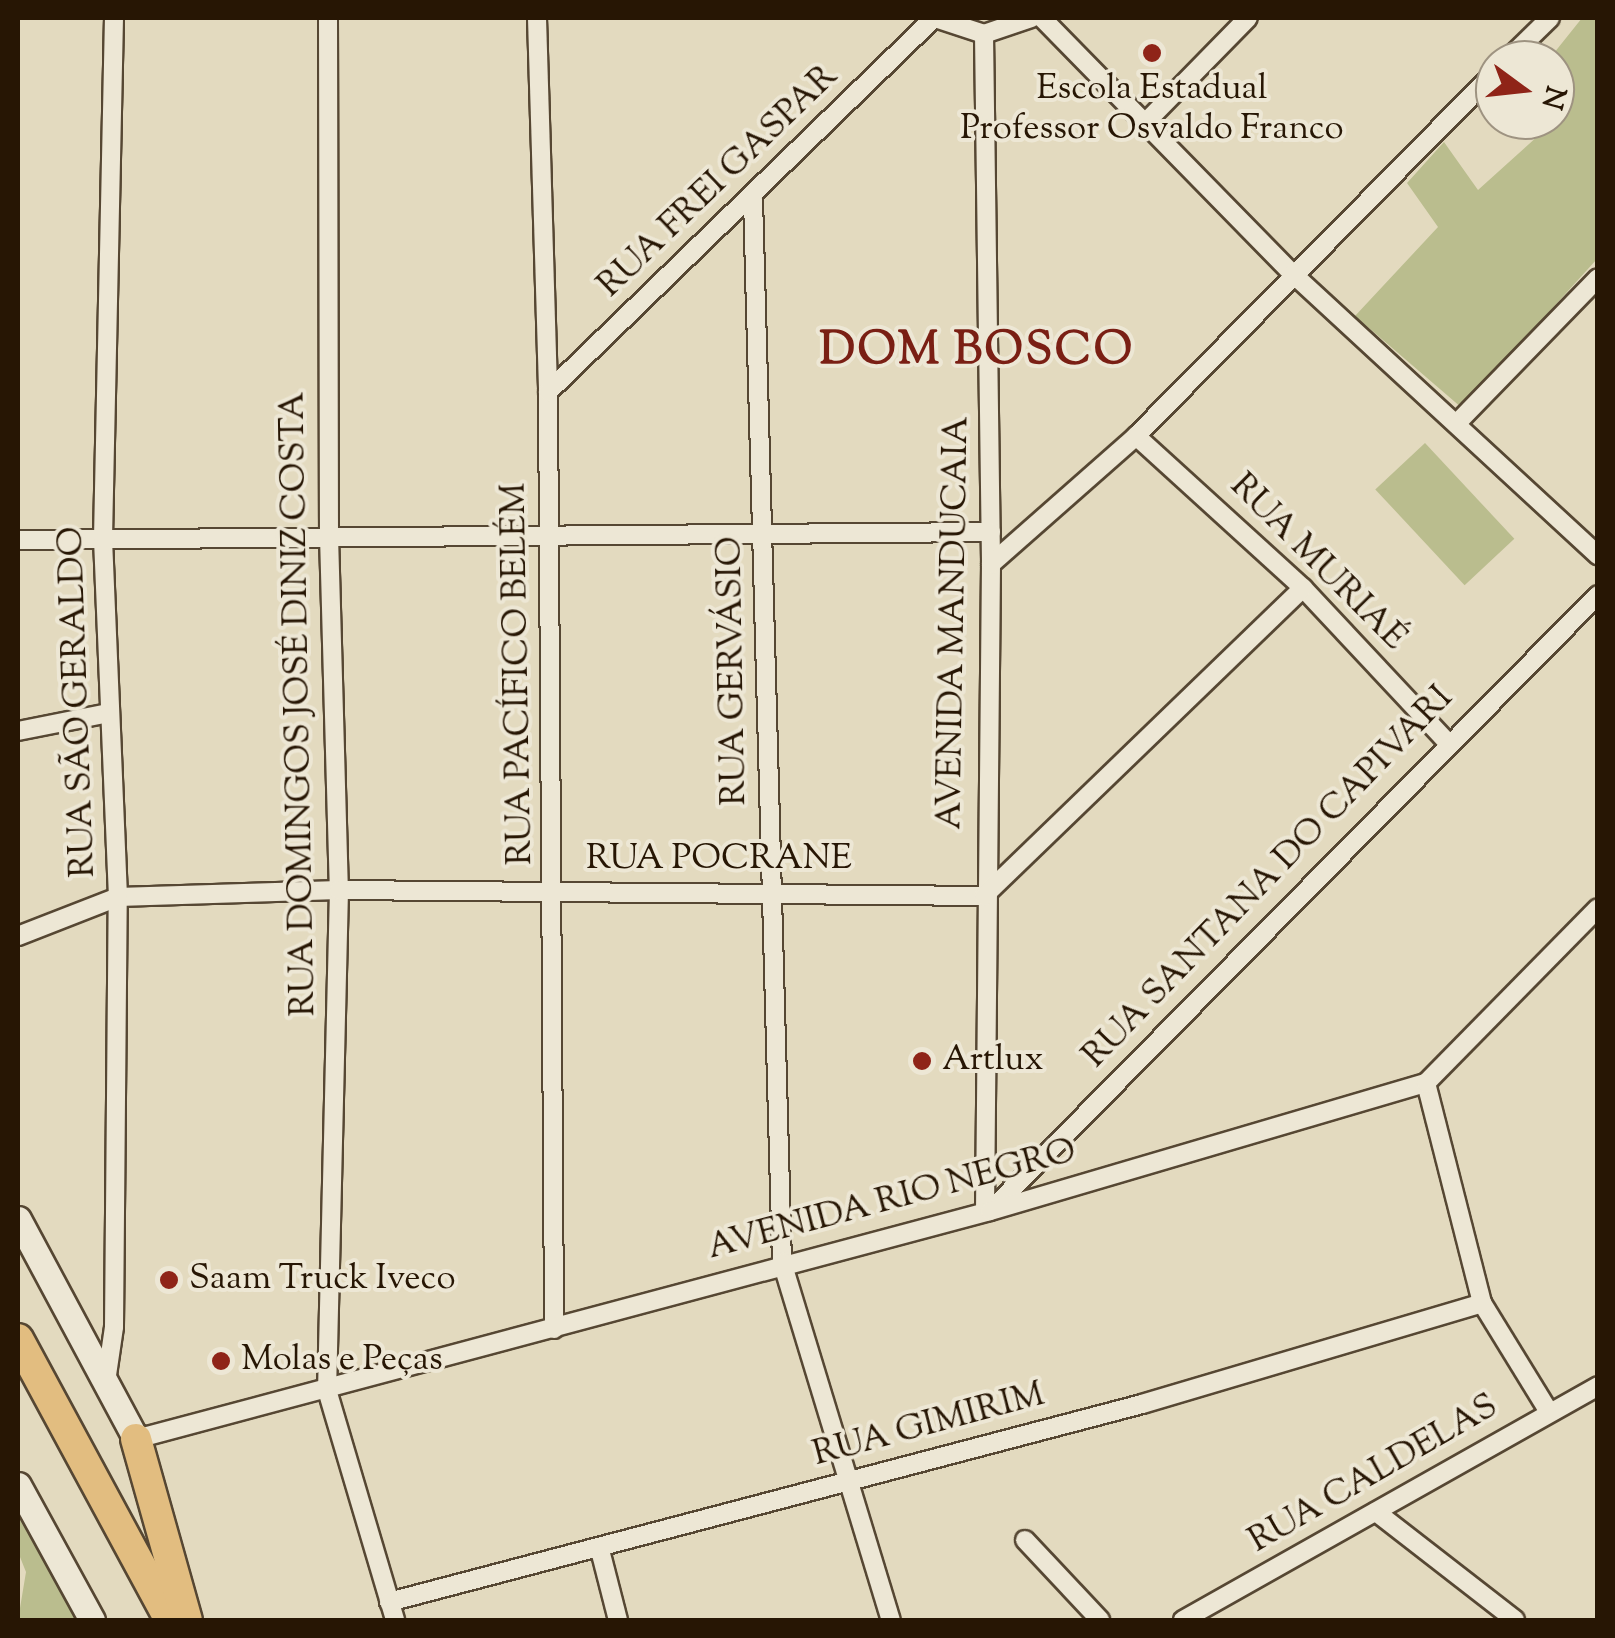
<!DOCTYPE html>
<meta charset="utf-8">
<style>
body{margin:0}
#map{position:relative;width:1615px;height:1638px;overflow:hidden;background:#e3dabf;font-family:"Sorts Mill Goudy",serif}
div>[style]{position:absolute}
.green>*{inset:0;background:#babd8e;transform-origin:0 0}
.roads{filter:drop-shadow(2px 0 #564733) drop-shadow(-2px 0 #564733) drop-shadow(0 2px #564733) drop-shadow(0 -2px #564733)}
.minor>*{height:18px;margin:-9px;padding:0 9px;transform-origin:9px;border-radius:9px;background:#ede7d5}
.secondary>*{height:25px;margin:-12.5px;padding:0 12.5px;transform-origin:12.5px;border-radius:12.5px;background:#ede7d5}
.motorway>*{height:30px;margin:-15px;padding:0 15px;transform-origin:15px;border-radius:15px;background:#e2bd80}
.dots>*{width:28px;height:28px;translate:-50% -50%;box-sizing:border-box;border:5px solid #ede7d5;border-radius:50%}
span{translate:-50% -50%;white-space:nowrap;text-align:center;line-height:1.15;-webkit-text-stroke:8px #ede7d5;paint-order:stroke}
.poi-label{font-size:35px;color:#271604}
.left{translate:0 -50%;text-align:left}
.street-label{font-size:35px;color:#271604}
.district-label{font-size:45px;color:#7a1f14;font-weight:700;letter-spacing:2.5px}
.frame{position:absolute;inset:0;border:20px solid #271604;pointer-events:none}
.north{position:absolute;left:1475px;top:40px;width:100px;height:100px;box-sizing:border-box;background:#ede7d5;border:2px solid #9e9381;border-radius:50%;rotate:105deg;font-size:28px;font-weight:700;line-height:40px;text-align:center;color:#271604}
.north::after{content:'';display:block;margin:auto;width:35px;height:45px;background:#8f2418;clip-path:polygon(50% 0,100% 100%,50% 72%,0 100%)}
</style>
<div id="map">
<div class="green">
<div style="clip-path:polygon(1582px 18px,1597px 18px,1597px 259px,1462px 408px,1355px 316px,1438px 227px,1407px 183px,1444px 142px,1478px 190px,1568px 109px,1550px 58px)"></div>
<div style="left:1425px;top:443px;width:131px;height:68px;rotate:47deg"></div>
<div style="clip-path:polygon(18px 1501px,83px 1620px,18px 1620px,26px 1572px,18px 1552px)"></div>
</div>
<div class="roads">
<div class="minor">
<div style="left:328px;top:18px;width:518px;rotate:89.89deg"></div>
<div style="left:329px;top:536px;width:354px;rotate:88.4deg"></div>
<div style="left:339px;top:890px;width:500px;rotate:91.37deg"></div>
<div style="left:327px;top:1390px;width:240px;rotate:73.5deg"></div>
<div style="left:537px;top:18px;width:374px;rotate:88.3deg"></div>
<div style="left:548px;top:392px;width:937px;rotate:89.63deg"></div>
<div style="left:935px;top:18px;width:52px;rotate:18.1deg"></div>
<div style="left:984px;top:34px;width:50px;rotate:-18.8deg"></div>
<div style="left:1042px;top:18px;width:359px;rotate:45.6deg"></div>
<div style="left:1293px;top:274px;width:415px;rotate:42.7deg"></div>
<div style="left:984px;top:34px;width:530px;rotate:89.24deg"></div>
<div style="left:991px;top:564px;width:648px;rotate:90.53deg"></div>
<div style="left:1507px;top:60px;width:60px;rotate:-44.3deg"></div>
<div style="left:1147px;top:121px;width:144px;rotate:-45.6deg"></div>
<div style="left:753px;top:199px;width:1063px;rotate:88.44deg"></div>
<div style="left:782px;top:1262px;width:374px;rotate:73.1deg"></div>
<div style="left:548px;top:392px;width:537px;rotate:-44.1deg"></div>
<div style="left:1459px;top:421px;width:199px;rotate:-45.8deg"></div>
<div style="left:1136px;top:436px;width:226px;rotate:42.3deg"></div>
<div style="left:1303px;top:588px;width:209px;rotate:46.9deg"></div>
<div style="left:18px;top:540px;width:973px;rotate:-0.47deg"></div>
<div style="left:991px;top:564px;width:193px;rotate:-41.4deg"></div>
<div style="left:1136px;top:436px;width:511px;rotate:-45.4deg"></div>
<div style="left:18px;top:731px;width:93px;rotate:-11.2deg"></div>
<div style="left:18px;top:936px;width:107px;rotate:-21.3deg"></div>
<div style="left:118px;top:897px;width:221px;rotate:-1.8deg"></div>
<div style="left:339px;top:890px;width:645px;rotate:0.53deg"></div>
<div style="left:984px;top:896px;width:443px;rotate:-44deg"></div>
<div style="left:1426px;top:1083px;width:227px;rotate:75.7deg"></div>
<div style="left:1482px;top:1303px;width:128px;rotate:58.4deg"></div>
<div style="left:991px;top:1210px;width:864px;rotate:-45.38deg"></div>
<div style="left:106px;top:1382px;width:56px;rotate:-81.7deg"></div>
<div style="left:114px;top:1327px;width:430px;rotate:-89.5deg"></div>
<div style="left:118px;top:897px;width:359px;rotate:-92.4deg"></div>
<div style="left:103px;top:538px;width:520px;rotate:-88.79deg"></div>
<div style="left:136px;top:1439px;width:884px;rotate:-14.95deg"></div>
<div style="left:990px;top:1211px;width:454px;rotate:-16.4deg"></div>
<div style="left:1426px;top:1083px;width:245px;rotate:-45.5deg"></div>
<div style="left:1376px;top:1512px;width:176px;rotate:37.8deg"></div>
<div style="left:1025px;top:1540px;width:110px;rotate:46.8deg"></div>
<div style="left:600px;top:1550px;width:72px;rotate:75.6deg"></div>
<div style="left:389px;top:1602px;width:779px;rotate:-14.73deg"></div>
<div style="left:1142px;top:1404px;width:355px;rotate:-16.5deg"></div>
<div style="left:1183px;top:1620px;width:476px;rotate:-29.4deg"></div>
</div>
<div class="secondary">
<div style="left:18px;top:1219px;width:250px;rotate:61.8deg"></div>
<div style="left:18px;top:1485px;width:154px;rotate:61.3deg"></div>
</div>
<div class="motorway">
<div style="left:18px;top:1339px;width:319px;rotate:61.6deg"></div>
<div style="left:136px;top:1439px;width:188px;rotate:74.3deg"></div>
</div>
</div>
<div class="dots">
<div style="left:1152px;top:53px;background:#8f2418"></div>
<div style="left:922px;top:1061px;background:#8f2418"></div>
<div style="left:169px;top:1280px;background:#8f2418"></div>
<div style="left:221px;top:1361px;background:#8f2418"></div>
</div>
<div class="poi-label">
<span style="left:1152px;top:110px">Escola Estadual<br>Professor Osvaldo Franco</span>
<span class="left" style="left:942px;top:1061px">Artlux</span>
<span class="left" style="left:189px;top:1280px">Saam Truck Iveco</span>
<span class="left" style="left:241px;top:1361px">Molas e Peças</span>
</div>
<div class="street-label">
<span style="left:719px;top:182px;rotate:-44deg">RUA FREI GASPAR</span>
<span style="left:1317px;top:563px;rotate:45deg">RUA MURIAÉ</span>
<span style="left:955px;top:623px;rotate:-89deg">AVENIDA MANDUCAIA</span>
<span style="left:734px;top:671px;rotate:-91deg">RUA GERVÁSIO</span>
<span style="left:519px;top:674px;rotate:-91deg">RUA PACÍFICO BELÉM</span>
<span style="left:79px;top:702px;rotate:-92deg">RUA SÃO GERALDO</span>
<span style="left:300px;top:704px;rotate:-91deg">RUA DOMINGOS JOSÉ DINIZ COSTA</span>
<span style="left:719px;top:860px">RUA POCRANE</span>
<span style="left:1269px;top:878px;rotate:-46deg">RUA SANTANA DO CAPIVARI</span>
<span style="left:892px;top:1201px;rotate:-15deg">AVENIDA RIO NEGRO</span>
<span style="left:929px;top:1426px;rotate:-15deg">RUA GIMIRIM</span>
<span style="left:1374px;top:1475px;rotate:-30deg">RUA CALDELAS</span>
</div>
<div class="district-label">
<span style="left:977px;top:353px">DOM BOSCO</span>
</div>
<div class="frame"></div>
<div class="north">N</div>
</div>
